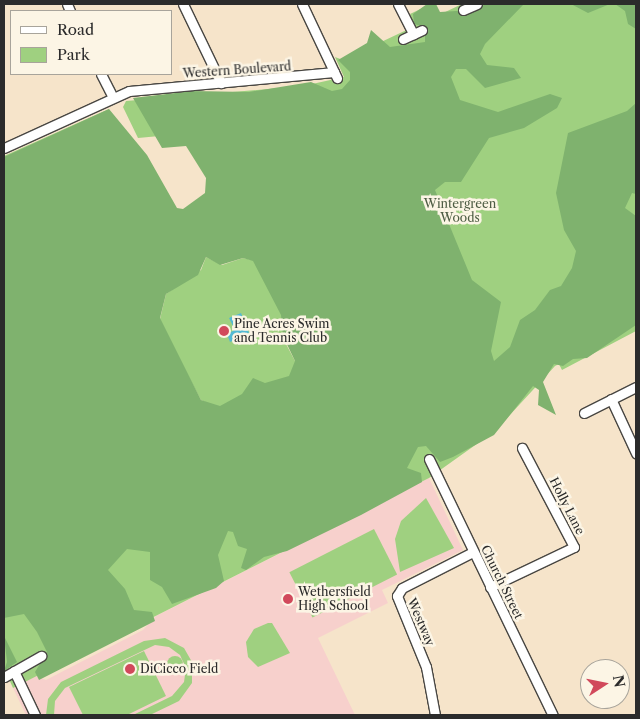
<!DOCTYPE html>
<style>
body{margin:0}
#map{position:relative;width:640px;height:719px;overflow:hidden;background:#f6e4ca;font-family:"Libre Caslon Text",serif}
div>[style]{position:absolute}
.built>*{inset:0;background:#f7d0cc}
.green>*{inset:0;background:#9fd080;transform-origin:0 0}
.round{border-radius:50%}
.forest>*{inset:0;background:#7fb26e}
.water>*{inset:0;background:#54b9d3}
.roads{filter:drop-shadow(1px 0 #494743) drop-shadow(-1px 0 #494743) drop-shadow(0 1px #494743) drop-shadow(0 -1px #494743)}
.minor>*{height:9px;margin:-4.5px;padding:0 4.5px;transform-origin:4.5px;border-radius:4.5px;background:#fff}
.dots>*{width:14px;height:14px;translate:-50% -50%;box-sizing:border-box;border:2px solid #fcf5e5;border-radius:50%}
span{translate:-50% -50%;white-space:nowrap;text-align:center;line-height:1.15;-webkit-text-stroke:5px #fcf5e5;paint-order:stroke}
.street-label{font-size:12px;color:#2b2b2b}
.park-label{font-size:12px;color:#4e5d44}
.poi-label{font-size:12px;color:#2b2b2b}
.left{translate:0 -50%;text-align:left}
.frame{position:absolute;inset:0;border:5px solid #2b2b2b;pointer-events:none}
.legend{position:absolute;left:10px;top:10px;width:162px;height:65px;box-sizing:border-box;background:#fcf5e5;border:1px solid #a8a49b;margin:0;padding:6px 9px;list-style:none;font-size:15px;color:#2b2b2b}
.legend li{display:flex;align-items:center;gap:10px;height:25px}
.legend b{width:25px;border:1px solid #a8a49b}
.north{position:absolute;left:580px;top:659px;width:50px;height:50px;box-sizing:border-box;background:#fcf5e5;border:1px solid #a8a49b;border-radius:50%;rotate:79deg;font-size:14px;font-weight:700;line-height:20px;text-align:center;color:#2b2b2b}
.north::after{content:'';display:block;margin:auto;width:18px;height:22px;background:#d1495b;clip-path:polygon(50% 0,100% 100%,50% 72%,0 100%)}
</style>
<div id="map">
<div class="built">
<div style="clip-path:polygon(429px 478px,463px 550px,382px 590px,388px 603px,318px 638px,355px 715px,26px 715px,13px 688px,36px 676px,46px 680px,75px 665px,143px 630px,156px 616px)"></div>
</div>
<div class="green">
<div style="clip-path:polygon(evenodd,431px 4px,439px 15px,462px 4px,636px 4px,636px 331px,562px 370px,559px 364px,555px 366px,495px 431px,429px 478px,13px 688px,4px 668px,4px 156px,109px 109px,160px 319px,166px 294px,201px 270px,206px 257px,222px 265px,243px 258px,252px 260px,192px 133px,138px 138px,123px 107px,126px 101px,303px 86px,344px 77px,335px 57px,343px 60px,415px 26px,410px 14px,431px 4px,286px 344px,339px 347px,295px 361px,286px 344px,431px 4px,177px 355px,201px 400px,214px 406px,204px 412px,177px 355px)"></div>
<div style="clip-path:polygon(426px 498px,454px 548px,400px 572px,395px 539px,401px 521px)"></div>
<div style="left:374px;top:529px;width:51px;height:95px;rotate:63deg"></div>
<div style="clip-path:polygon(268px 623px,272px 623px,290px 653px,258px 667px,248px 657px,246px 642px,254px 629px)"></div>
<div style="clip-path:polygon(165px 638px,184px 648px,192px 662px,192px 683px,179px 701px,150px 715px,133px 715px,172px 696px,184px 682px,186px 668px,180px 655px,169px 647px,155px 645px,65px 688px,55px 701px,54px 715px,46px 715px,48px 699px,61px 682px,144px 641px)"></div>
<div style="clip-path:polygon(144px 651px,166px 696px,127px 715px,83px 715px,69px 687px)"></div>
<div class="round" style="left:167px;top:656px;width:16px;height:16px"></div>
</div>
<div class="forest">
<div style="clip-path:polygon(evenodd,427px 4px,436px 4px,440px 12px,472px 10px,486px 4px,524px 4px,485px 44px,480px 54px,487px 65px,514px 68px,521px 78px,485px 88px,466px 69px,456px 69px,451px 77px,460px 100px,498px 112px,550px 94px,562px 98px,557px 108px,524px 128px,489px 138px,461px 182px,445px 182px,435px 190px,472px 280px,501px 302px,491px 351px,494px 361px,510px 347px,520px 320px,535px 310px,550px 290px,561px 286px,572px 268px,576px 251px,564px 230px,556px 193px,568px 133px,627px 111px,636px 103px,636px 194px,632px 193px,625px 208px,636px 216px,636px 325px,587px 358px,573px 359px,563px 366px,554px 364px,543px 382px,556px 415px,538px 405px,539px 390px,533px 386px,494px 435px,453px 457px,440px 462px,426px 446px,418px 447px,407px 468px,421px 473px,422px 482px,361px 515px,287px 551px,264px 557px,246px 570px,241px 568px,247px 549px,238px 546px,233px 532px,228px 531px,218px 555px,224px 581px,216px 588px,172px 604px,162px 587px,150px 580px,150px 552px,127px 549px,108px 570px,125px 589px,134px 610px,152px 612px,155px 621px,39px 680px,35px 672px,47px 652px,37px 632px,24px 614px,4px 618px,4px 157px,109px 109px,147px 155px,177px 208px,183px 209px,205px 193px,206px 178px,186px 146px,162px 148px,133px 98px,192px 91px,249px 92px,311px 82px,332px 91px,342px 89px,350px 80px,350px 72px,338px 60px,367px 43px,371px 30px,390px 47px,425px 42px,425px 27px,414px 24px,413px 14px,427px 4px,206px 257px,220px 265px,243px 258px,253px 261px,281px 315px,283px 336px,295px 361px,289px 376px,265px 383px,253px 378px,242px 394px,220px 406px,201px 400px,160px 318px,166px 294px,198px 275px,206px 257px)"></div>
<div style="clip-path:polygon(571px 4px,610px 4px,588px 13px)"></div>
<div style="clip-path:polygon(615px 4px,636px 4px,636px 29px,628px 24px,625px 11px)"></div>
<div style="clip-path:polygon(4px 636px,17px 662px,4px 671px,7px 662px)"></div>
</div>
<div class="water">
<div style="clip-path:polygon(241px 313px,249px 333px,230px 342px,227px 334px,235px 330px,229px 318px)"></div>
</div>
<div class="roads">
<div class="minor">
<div style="left:67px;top:4px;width:8px;rotate:67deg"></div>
<div style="left:183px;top:4px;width:88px;rotate:64.3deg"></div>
<div style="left:302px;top:4px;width:82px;rotate:64.7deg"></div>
<div style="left:398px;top:4px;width:34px;rotate:63deg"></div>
<div style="left:463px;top:10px;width:15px;rotate:-23deg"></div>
<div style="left:403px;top:39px;width:21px;rotate:-25deg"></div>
<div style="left:101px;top:74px;width:25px;rotate:63deg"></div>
<div style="left:4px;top:148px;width:137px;rotate:-24.5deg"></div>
<div style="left:129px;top:91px;width:206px;rotate:-5.3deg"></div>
<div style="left:611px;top:399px;width:60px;rotate:65.2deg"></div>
<div style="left:584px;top:413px;width:58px;rotate:-26.6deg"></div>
<div style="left:429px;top:459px;width:284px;rotate:64.2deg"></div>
<div style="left:490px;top:587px;width:93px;rotate:-25.5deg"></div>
<div style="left:574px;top:547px;width:112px;rotate:-117.7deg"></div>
<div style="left:14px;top:671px;width:49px;rotate:64.5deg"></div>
<div style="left:4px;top:677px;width:43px;rotate:-29.6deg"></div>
<div style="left:435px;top:715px;width:49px;rotate:-100.6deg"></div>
<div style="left:426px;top:667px;width:77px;rotate:-112.2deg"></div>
<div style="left:397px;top:596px;width:9px;rotate:-58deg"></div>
<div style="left:402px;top:588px;width:80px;rotate:-26.9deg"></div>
</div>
</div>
<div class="dots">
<div style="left:224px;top:331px;background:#d1495b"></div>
<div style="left:288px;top:599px;background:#d1495b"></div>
<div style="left:130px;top:669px;background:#d1495b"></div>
</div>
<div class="street-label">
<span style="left:237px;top:70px;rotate:-4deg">Western Boulevard</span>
<span style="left:567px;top:506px;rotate:63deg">Holly Lane</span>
<span style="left:502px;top:582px;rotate:64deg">Church Street</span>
<span style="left:421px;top:622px;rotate:67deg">Westway</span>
</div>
<div class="park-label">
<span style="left:460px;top:211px">Wintergreen<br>Woods</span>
</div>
<div class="poi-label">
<span class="left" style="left:234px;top:331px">Pine Acres Swim<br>and Tennis Club</span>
<span class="left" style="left:298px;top:599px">Wethersfield<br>High School</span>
<span class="left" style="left:140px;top:669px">DiCicco Field</span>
</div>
<div class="frame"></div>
<ul class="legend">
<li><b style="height:6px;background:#fff"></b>Road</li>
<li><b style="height:14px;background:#9fd080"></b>Park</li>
</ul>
<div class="north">N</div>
</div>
